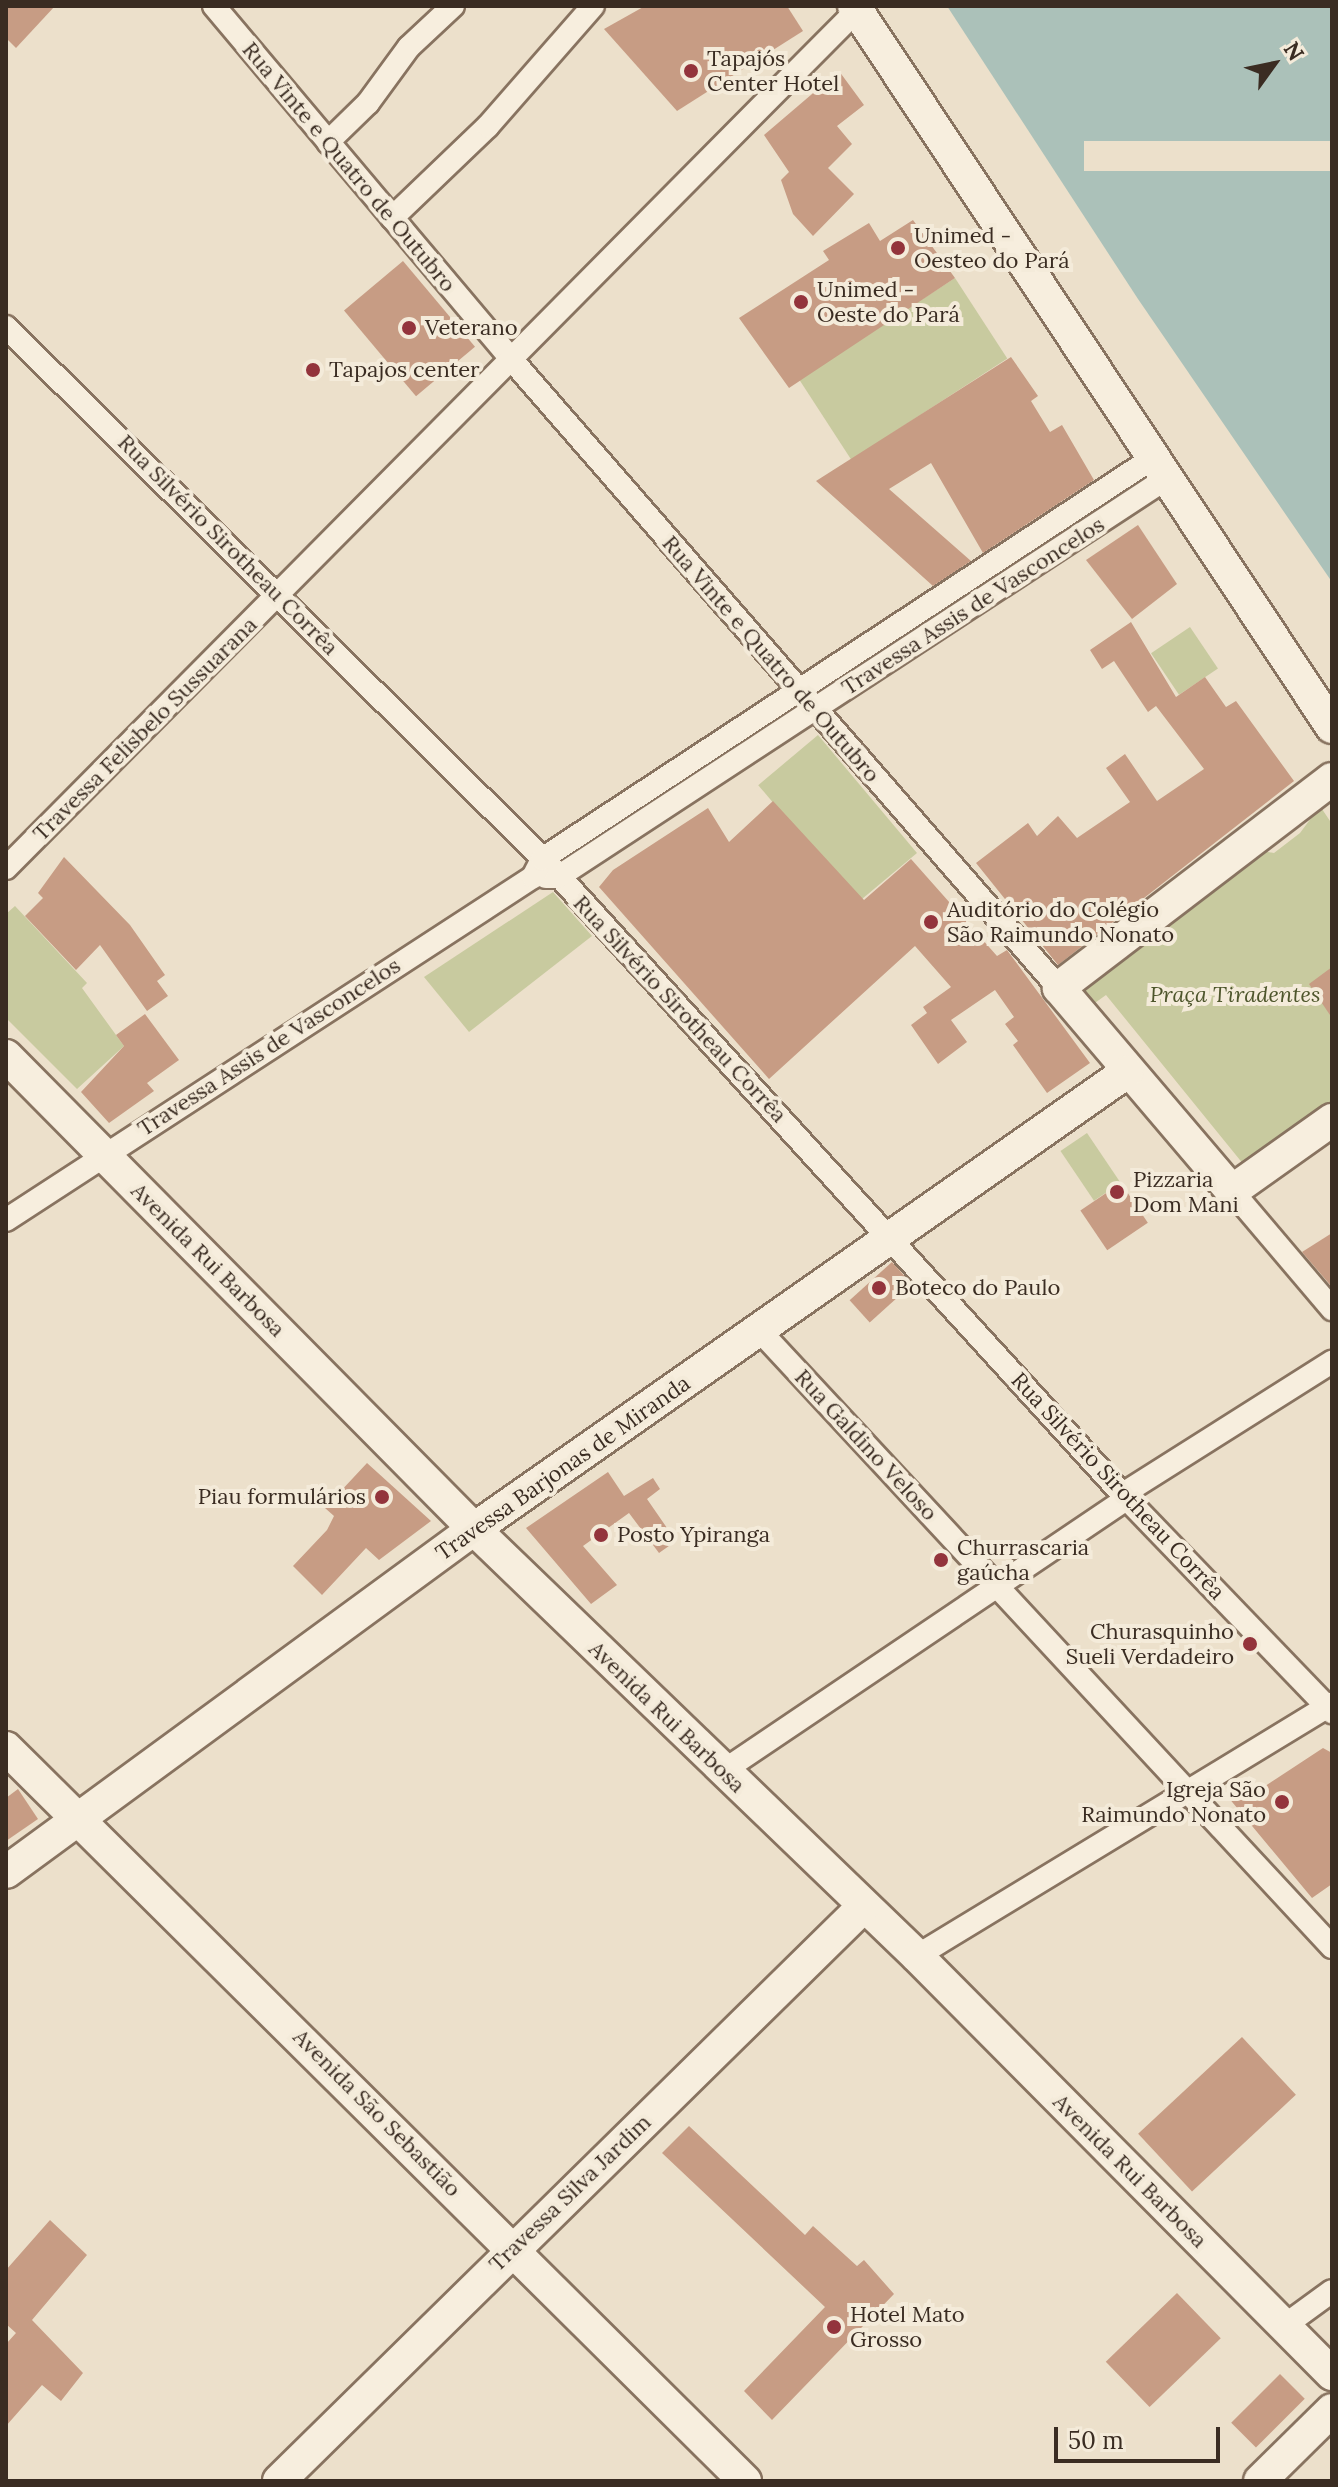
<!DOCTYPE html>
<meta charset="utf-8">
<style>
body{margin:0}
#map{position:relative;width:1338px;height:2487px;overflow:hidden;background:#ece0cb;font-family:Lora,serif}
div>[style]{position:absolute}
.green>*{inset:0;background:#c8ca9f;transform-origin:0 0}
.water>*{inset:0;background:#abc1b9}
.pier>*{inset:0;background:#ece0cb;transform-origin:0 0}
.building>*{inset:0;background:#c79c84;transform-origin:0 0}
.roads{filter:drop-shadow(2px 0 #887360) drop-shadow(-2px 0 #887360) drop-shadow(0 2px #887360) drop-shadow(0 -2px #887360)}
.street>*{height:22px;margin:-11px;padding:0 11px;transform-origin:11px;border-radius:11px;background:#f7eede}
.secondary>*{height:32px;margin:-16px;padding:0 16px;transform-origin:16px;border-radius:16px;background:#f7eede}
.dots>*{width:22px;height:22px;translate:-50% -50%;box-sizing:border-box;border:4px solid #f4ebda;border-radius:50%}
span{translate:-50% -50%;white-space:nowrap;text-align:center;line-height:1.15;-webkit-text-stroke:8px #f4ebda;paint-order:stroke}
.poi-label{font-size:22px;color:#3a2c22}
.left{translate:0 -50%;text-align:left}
.right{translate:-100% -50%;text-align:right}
.street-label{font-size:22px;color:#3a2c22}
.park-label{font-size:22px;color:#4d552b;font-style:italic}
.frame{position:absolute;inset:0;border:8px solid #3a2c22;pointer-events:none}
.north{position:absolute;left:1234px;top:24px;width:80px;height:80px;-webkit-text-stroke:6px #f4ebda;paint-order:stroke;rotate:57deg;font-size:22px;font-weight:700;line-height:32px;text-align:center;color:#3a2c22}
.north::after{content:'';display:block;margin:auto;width:28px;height:36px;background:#3a2c22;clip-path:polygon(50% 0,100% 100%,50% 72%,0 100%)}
.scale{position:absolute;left:1054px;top:2427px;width:166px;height:36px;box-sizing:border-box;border:4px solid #3a2c22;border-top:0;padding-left:10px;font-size:24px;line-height:28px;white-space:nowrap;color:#3a2c22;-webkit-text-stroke:6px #f4ebda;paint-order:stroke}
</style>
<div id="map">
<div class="green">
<div style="left:955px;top:278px;width:96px;height:186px;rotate:57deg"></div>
<div style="left:1190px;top:627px;width:50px;height:47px;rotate:56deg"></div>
<div style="left:818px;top:735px;width:154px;height:78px;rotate:50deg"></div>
<div style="clip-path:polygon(1320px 806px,1332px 824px,1332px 1105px,1244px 1165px,1106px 995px,1092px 1005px,1079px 990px,1263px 851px,1274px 853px,1300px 833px)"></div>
<div style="clip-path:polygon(553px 892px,592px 936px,469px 1032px,424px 977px)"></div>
<div style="clip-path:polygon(15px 906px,87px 983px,82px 988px,124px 1046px,77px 1089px,6px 1018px,6px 914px)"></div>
<div style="left:1087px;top:1133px;width:60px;height:32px;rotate:56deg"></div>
</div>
<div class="water">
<div style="clip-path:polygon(947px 6px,1332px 6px,1332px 582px,1138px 299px)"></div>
</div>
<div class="pier">
<div style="left:1332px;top:141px;width:30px;height:248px;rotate:90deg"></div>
</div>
<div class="building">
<div style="clip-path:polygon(6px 6px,55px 6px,16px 48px,6px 38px)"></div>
<div style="clip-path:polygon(645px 6px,787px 6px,803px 31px,677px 111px,604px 29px)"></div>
<div style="clip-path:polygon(839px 71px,864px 105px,837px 126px,852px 144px,828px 168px,854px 194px,813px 236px,793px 214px,781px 180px,789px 172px,764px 135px)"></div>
<div style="clip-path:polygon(913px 220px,955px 278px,789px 388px,739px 318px,829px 260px,823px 251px,869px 223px,880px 241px)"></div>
<div style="left:403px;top:261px;width:112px;height:77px;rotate:50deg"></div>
<div style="clip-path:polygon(1011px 357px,1038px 396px,1031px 401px,1050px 432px,1062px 425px,1094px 480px,983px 553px,931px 463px,889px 489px,971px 561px,933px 586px,816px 481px)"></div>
<div style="clip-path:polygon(1138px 525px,1177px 584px,1132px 619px,1086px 560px)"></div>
<div style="clip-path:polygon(1131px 622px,1176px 697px,1205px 677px,1226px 707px,1236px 701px,1294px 781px,1058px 965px,976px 863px,1028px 823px,1037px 836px,1058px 816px,1077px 838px,1130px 802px,1106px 768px,1125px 754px,1157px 801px,1204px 769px,1156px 706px,1148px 712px,1114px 661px,1102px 669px,1090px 650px)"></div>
<div style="clip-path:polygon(773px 801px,864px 900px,911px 859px,997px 956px,1007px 950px,1090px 1063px,1047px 1093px,1013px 1045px,1018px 1041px,1005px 1024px,1014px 1017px,995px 990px,951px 1020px,967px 1042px,938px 1064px,911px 1025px,927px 1013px,923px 1007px,951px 987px,915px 946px,769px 1079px,599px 887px,613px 870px,708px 808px,729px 842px)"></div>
<div style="clip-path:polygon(64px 857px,130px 925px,165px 975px,157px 981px,168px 996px,147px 1011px,100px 945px,76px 970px,25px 916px,43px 898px,38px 893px)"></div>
<div style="clip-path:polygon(1332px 967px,1332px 1018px,1309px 984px)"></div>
<div style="clip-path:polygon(145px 1014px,179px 1060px,147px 1083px,154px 1091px,109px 1123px,81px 1092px,124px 1046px,116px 1035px)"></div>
<div style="left:1121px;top:1183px;width:48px;height:49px;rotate:56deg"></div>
<div style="clip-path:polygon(1332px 1233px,1332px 1287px,1302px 1252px)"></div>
<div style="left:892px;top:1262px;width:30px;height:57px;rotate:48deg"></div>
<div style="clip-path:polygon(367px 1463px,431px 1521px,379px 1560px,366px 1548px,322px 1595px,293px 1566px,327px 1530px,334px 1516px,325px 1508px)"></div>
<div style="clip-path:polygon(608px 1472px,624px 1496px,653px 1478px,660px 1489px,647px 1499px,676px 1541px,659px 1553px,629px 1513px,583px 1546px,617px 1585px,591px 1604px,526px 1528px)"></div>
<div style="clip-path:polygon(1323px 1748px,1332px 1753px,1332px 1884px,1312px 1898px,1228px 1797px,1243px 1786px,1250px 1796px)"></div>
<div style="clip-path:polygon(18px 1789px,38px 1819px,6px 1841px,6px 1798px)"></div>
<div style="left:1242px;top:2037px;width:79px;height:142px;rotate:47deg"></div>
<div style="clip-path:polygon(689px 2126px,805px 2235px,813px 2226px,857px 2266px,864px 2260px,894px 2294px,772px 2420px,744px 2391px,825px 2307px,662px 2153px)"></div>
<div style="clip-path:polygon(50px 2220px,87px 2255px,32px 2320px,83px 2373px,61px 2401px,42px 2385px,6px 2426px,6px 2344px,16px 2333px,6px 2324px,6px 2270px)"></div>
<div style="left:1177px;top:2293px;width:63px;height:99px;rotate:46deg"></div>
<div style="left:1280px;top:2374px;width:35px;height:69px;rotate:45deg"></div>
</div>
<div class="roads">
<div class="street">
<div style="left:214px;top:6px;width:461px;rotate:49.9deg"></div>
<div style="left:511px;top:359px;width:834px;rotate:48.94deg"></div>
<div style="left:328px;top:142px;width:56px;rotate:-44.3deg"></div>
<div style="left:368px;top:103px;width:69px;rotate:-53.8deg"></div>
<div style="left:409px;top:47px;width:60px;rotate:-43deg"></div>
<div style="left:392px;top:218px;width:133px;rotate:-43.8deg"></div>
<div style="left:488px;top:126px;width:159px;rotate:-48.8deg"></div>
<div style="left:6px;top:327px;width:764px;rotate:44.73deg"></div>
<div style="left:549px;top:865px;width:858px;rotate:47.65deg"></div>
<div style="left:1127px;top:1499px;width:296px;rotate:46.1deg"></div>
<div style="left:6px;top:868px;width:1208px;rotate:-45.23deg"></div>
<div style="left:546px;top:877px;width:12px"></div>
<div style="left:558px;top:877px;width:728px;rotate:-33.23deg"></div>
<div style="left:1232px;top:1191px;width:155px;rotate:49.7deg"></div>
<div style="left:6px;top:1220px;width:629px;rotate:-33.06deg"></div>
<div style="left:533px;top:877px;width:20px;rotate:-63deg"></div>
<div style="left:542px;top:859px;width:731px;rotate:-33.28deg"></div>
<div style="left:759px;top:1330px;width:842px;rotate:47.12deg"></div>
<div style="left:723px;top:1771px;width:487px;rotate:-34deg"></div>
<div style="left:1127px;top:1499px;width:7px;rotate:-98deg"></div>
<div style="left:1126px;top:1492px;width:244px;rotate:-32.3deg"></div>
<div style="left:917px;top:1956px;width:486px;rotate:-31.3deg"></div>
<div style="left:1284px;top:2326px;width:59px;rotate:-36.1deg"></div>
</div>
<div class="secondary">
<div style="left:854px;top:6px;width:865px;rotate:56.46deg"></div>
<div style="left:1332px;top:779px;width:344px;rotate:142.6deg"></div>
<div style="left:1059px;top:988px;width:267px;rotate:49.6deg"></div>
<div style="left:1232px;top:1191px;width:123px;rotate:-35.4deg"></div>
<div style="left:6px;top:1056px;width:665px;rotate:45.3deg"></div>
<div style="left:474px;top:1529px;width:615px;rotate:43.95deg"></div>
<div style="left:917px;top:1956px;width:589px;rotate:45.21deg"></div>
<div style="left:6px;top:1748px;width:1041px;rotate:44.77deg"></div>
<div style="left:6px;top:1872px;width:580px;rotate:-36.24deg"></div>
<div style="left:474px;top:1529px;width:797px;rotate:-34.99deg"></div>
<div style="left:279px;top:2481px;width:819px;rotate:-44.51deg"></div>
<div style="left:1260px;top:2481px;width:101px;rotate:-44.6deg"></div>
</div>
</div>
<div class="dots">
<div style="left:691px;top:71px;background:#93343c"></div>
<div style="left:898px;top:248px;background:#93343c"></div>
<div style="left:801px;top:302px;background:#93343c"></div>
<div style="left:409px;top:328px;background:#93343c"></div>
<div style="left:313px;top:370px;background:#93343c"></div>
<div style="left:931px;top:922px;background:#93343c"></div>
<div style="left:1117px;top:1192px;background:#93343c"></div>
<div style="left:879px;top:1288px;background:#93343c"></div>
<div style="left:382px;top:1497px;background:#93343c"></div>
<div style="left:601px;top:1535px;background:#93343c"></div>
<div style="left:941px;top:1560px;background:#93343c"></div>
<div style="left:1250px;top:1644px;background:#93343c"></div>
<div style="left:1282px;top:1802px;background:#93343c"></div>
<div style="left:834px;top:2327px;background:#93343c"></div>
</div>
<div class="poi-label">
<span class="left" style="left:707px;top:71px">Tapajós<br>Center Hotel</span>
<span class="left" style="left:914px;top:248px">Unimed -<br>Oesteo do Pará</span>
<span class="left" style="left:817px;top:302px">Unimed -<br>Oeste do Pará</span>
<span class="left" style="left:425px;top:328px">Veterano</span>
<span class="left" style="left:329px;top:370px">Tapajos center</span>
<span class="left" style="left:947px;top:922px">Auditório do Colégio<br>São Raimundo Nonato</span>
<span class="left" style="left:1133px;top:1192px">Pizzaria<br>Dom Mani</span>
<span class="left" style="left:895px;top:1288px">Boteco do Paulo</span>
<span class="right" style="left:366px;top:1497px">Piau formulários</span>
<span class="left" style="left:617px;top:1535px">Posto Ypiranga</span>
<span class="left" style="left:957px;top:1560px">Churrascaria<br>gaúcha</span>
<span class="right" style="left:1234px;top:1644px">Churasquinho<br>Sueli Verdadeiro</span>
<span class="right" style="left:1266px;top:1802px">Igreja São<br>Raimundo Nonato</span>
<span class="left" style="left:850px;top:2327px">Hotel Mato<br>Grosso</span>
</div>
<div class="street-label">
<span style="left:349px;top:167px;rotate:50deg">Rua Vinte e Quatro de Outubro</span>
<span style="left:228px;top:545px;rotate:45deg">Rua Silvério Sirotheau Corrêa</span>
<span style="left:973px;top:606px;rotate:-33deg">Travessa Assis de Vasconcelos</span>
<span style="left:771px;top:659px;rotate:49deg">Rua Vinte e Quatro de Outubro</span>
<span style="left:145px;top:729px;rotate:-45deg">Travessa Felisbelo Sussuarana</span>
<span style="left:680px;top:1009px;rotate:47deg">Rua Silvério Sirotheau Corrêa</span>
<span style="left:269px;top:1047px;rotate:-33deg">Travessa Assis de Vasconcelos</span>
<span style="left:208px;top:1260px;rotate:45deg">Avenida Rui Barbosa</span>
<span style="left:866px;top:1445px;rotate:47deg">Rua Galdino Veloso</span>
<span style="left:563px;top:1468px;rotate:-35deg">Travessa Barjonas de Miranda</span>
<span style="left:1118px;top:1486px;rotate:47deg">Rua Silvério Sirotheau Corrêa</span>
<span style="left:667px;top:1717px;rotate:44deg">Avenida Rui Barbosa</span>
<span style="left:377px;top:2113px;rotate:45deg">Avenida São Sebastião</span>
<span style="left:1130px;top:2171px;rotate:45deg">Avenida Rui Barbosa</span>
<span style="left:570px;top:2193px;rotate:-44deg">Travessa Silva Jardim</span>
</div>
<div class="park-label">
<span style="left:1235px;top:995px">Praça Tiradentes</span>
</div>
<div class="frame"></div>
<div class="north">N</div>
<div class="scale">50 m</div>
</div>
